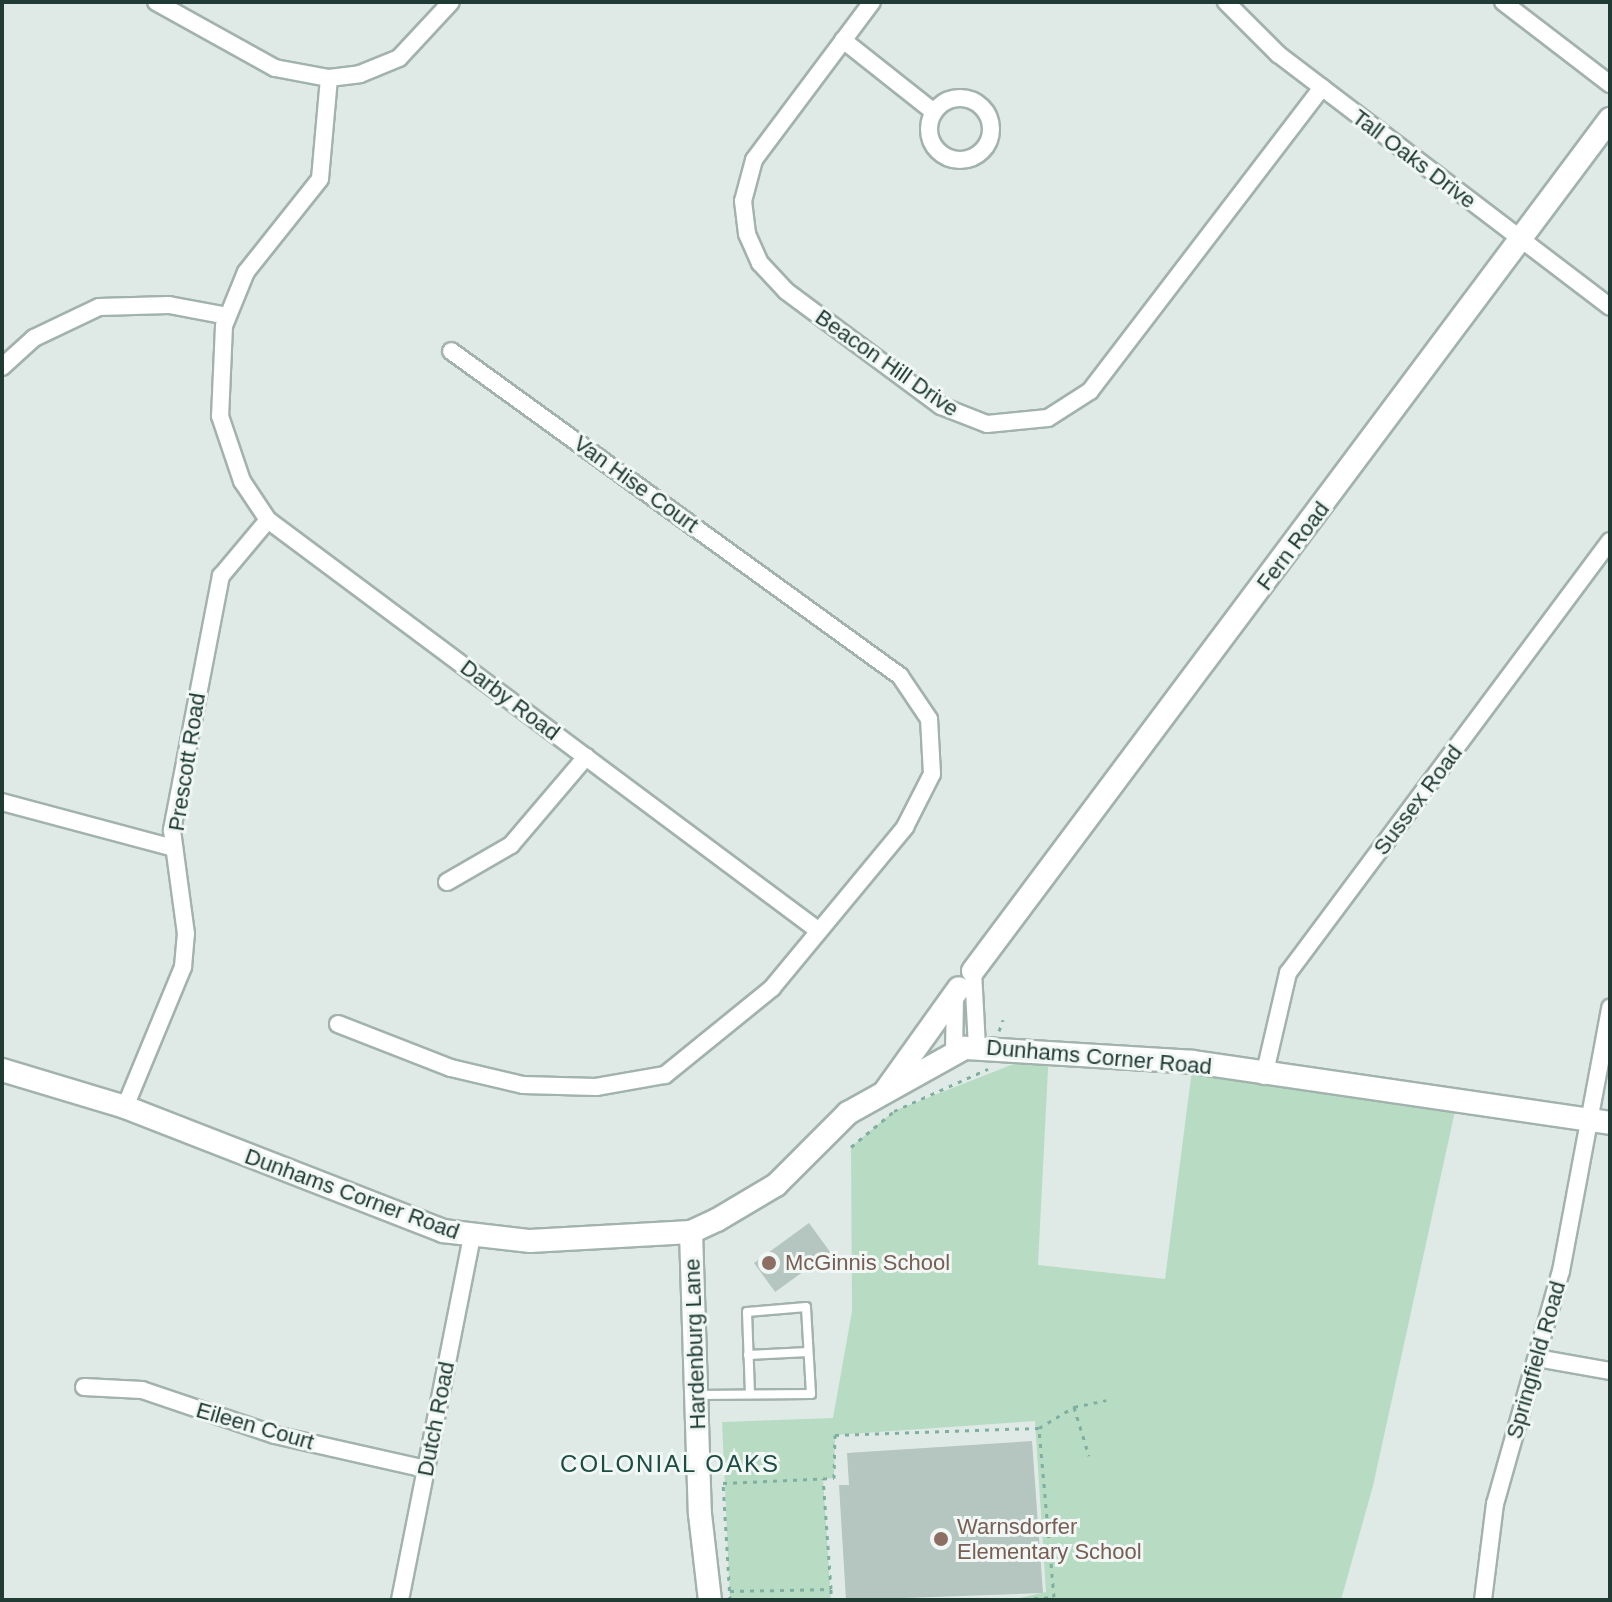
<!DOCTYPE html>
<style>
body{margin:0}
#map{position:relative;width:1612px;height:1602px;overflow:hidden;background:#dfeae6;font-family:Helvetica,sans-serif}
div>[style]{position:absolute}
.green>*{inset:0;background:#b8dcc3}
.building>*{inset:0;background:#b5c5bf;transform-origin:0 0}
.path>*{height:3px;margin-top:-1.5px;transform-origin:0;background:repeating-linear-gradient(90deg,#80aea1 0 4px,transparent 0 10px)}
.roads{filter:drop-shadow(2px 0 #a2b2ad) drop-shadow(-2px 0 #a2b2ad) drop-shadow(0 2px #a2b2ad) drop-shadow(0 -2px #a2b2ad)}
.lane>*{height:8px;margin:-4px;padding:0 4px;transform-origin:4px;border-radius:4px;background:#fff}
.street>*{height:16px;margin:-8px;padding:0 8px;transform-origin:8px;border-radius:8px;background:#fff}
.street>.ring{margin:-8px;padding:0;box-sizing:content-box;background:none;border:16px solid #fff;border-radius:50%}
.secondary>*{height:22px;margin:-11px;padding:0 11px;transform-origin:11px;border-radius:11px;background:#fff}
.dots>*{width:22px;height:22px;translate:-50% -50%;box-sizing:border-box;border:4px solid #f0f7f4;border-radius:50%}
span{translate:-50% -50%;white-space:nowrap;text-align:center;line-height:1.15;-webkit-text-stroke:6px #f0f7f4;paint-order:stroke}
.street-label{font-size:22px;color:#203a34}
.education-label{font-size:22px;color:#785e54}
.left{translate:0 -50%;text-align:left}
.neighbourhood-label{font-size:24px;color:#1d4c42;letter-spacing:2px}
.frame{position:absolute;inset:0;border:4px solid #203a34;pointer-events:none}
</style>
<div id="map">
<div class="green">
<div style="clip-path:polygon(1049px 1050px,1038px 1265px,1165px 1279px,1193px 1062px,1457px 1102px,1373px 1486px,1341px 1600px,1010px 1600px,1046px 1592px,1035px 1421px,835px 1435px,834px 1478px,823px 1479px,831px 1600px,730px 1600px,722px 1422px,833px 1418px,852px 1311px,851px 1147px,894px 1111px)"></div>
</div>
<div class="building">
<div style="left:809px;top:1223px;width:36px;height:68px;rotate:54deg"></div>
<div style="clip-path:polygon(1032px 1441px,1043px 1593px,846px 1600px,839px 1485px,849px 1485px,847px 1453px)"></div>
</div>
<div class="path">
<div style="left:999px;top:1031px;width:12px;rotate:-70deg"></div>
<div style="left:851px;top:1147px;width:56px;rotate:-39.9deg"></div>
<div style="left:894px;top:1111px;width:103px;rotate:-24.1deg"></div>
<div style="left:1074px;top:1407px;width:51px;rotate:73deg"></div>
<div style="left:831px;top:1589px;width:11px;rotate:90deg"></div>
<div style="left:730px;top:1591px;width:101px;rotate:-1.1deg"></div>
<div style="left:831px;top:1589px;width:111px;rotate:-94.1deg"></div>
<div style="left:730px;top:1600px;width:117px;rotate:-93.4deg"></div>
<div style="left:723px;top:1483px;width:111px;rotate:-2.6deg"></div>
<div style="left:834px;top:1478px;width:43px;rotate:-88.7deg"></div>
<div style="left:835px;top:1435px;width:204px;rotate:-2deg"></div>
<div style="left:1039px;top:1428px;width:41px;rotate:-31deg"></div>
<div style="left:1074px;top:1407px;width:33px;rotate:-12deg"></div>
<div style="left:1014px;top:1600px;width:40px;rotate:-4.3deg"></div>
<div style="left:1054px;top:1597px;width:170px;rotate:-95.1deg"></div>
</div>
<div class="roads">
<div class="lane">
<div style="left:748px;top:1355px;width:60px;rotate:-2.9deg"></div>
<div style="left:697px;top:1395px;width:114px;rotate:-0.5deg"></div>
<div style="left:811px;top:1394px;width:87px;rotate:-93.3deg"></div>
<div style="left:806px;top:1307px;width:59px;rotate:175.2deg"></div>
<div style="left:747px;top:1312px;width:82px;rotate:87.9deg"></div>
</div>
<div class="street">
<div style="left:156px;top:2px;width:136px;rotate:29deg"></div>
<div style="left:275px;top:68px;width:55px;rotate:10.5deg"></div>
<div style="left:329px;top:78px;width:31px;rotate:-7deg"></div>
<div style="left:360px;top:74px;width:42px;rotate:-22.3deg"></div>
<div style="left:399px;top:58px;width:76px;rotate:-47.1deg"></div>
<div style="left:872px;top:2px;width:197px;rotate:126.8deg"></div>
<div style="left:754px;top:160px;width:42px;rotate:105deg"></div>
<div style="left:743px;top:201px;width:33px;rotate:83deg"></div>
<div style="left:747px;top:234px;width:32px;rotate:66deg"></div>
<div style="left:760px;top:263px;width:38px;rotate:47deg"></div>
<div style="left:786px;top:291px;width:193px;rotate:36.6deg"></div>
<div style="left:941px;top:406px;width:49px;rotate:21.4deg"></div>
<div style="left:987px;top:424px;width:61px;rotate:-5.6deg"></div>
<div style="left:1048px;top:418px;width:50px;rotate:-32.7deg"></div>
<div style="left:1090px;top:391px;width:382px;rotate:-52.6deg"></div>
<div style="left:1226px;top:2px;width:74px;rotate:45deg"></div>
<div style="left:1278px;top:54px;width:417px;rotate:37.3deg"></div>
<div style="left:1503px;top:2px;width:135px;rotate:37.5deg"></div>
<div style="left:843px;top:40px;width:116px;rotate:38.4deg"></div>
<div style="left:329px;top:78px;width:101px;rotate:95.1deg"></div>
<div style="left:320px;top:179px;width:119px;rotate:128.5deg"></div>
<div style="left:246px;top:272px;width:58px;rotate:112.2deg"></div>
<div style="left:224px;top:326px;width:90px;rotate:92.5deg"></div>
<div style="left:220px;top:416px;width:69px;rotate:71.3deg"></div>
<div style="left:242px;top:481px;width:47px;rotate:56.3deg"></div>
<div style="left:268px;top:520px;width:687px;rotate:36.72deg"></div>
<div class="ring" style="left:929px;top:98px;width:46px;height:46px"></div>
<div style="left:2px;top:367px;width:43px;rotate:-42.2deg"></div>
<div style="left:34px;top:338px;width:72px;rotate:-25.5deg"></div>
<div style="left:99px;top:307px;width:70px;rotate:-1.6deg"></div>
<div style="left:169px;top:305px;width:59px;rotate:10.7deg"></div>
<div style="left:2px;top:802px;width:178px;rotate:15deg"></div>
<div style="left:447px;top:882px;width:74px;rotate:-30deg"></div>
<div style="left:511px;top:845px;width:116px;rotate:-49.6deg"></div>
<div style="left:973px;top:971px;width:76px;rotate:87deg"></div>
<div style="left:338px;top:1024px;width:121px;rotate:21.3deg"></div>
<div style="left:451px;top:1068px;width:74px;rotate:13.3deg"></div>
<div style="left:523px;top:1085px;width:73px;rotate:1.6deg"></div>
<div style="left:596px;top:1087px;width:70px;rotate:-9.9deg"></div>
<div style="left:665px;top:1075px;width:138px;rotate:-39.1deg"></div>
<div style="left:772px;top:988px;width:209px;rotate:-50.4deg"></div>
<div style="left:905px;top:827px;width:59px;rotate:-63deg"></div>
<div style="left:932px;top:774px;width:55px;rotate:-93.1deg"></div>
<div style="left:929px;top:719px;width:52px;rotate:-124deg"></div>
<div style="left:900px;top:676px;width:554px;rotate:-144.1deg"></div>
<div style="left:954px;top:1054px;width:55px;rotate:-89deg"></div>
<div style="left:1264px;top:1076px;width:106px;rotate:-76.9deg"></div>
<div style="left:1288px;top:973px;width:539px;rotate:-53.3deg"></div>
<div style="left:125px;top:1107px;width:152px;rotate:-67.5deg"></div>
<div style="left:183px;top:967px;width:33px;rotate:-85deg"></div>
<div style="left:186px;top:934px;width:105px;rotate:-97.7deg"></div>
<div style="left:172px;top:830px;width:259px;rotate:-79.1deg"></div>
<div style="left:221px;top:576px;width:73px;rotate:-50deg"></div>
<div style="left:1537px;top:1358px;width:74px;rotate:10.1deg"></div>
<div style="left:84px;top:1387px;width:58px;rotate:3deg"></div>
<div style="left:142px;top:1390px;width:140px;rotate:18.7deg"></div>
<div style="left:275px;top:1435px;width:155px;rotate:12.7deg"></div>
<div style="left:400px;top:1600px;width:369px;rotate:-78.8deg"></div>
<div style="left:1483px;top:1600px;width:97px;rotate:-82.9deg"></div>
<div style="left:1495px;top:1504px;width:242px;rotate:-74.2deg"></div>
<div style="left:1561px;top:1271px;width:268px;rotate:-79.4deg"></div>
</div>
<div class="secondary">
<div style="left:973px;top:971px;width:1064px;rotate:-53.22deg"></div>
<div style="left:2px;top:1070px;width:128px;rotate:16.7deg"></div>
<div style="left:125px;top:1107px;width:341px;rotate:21.3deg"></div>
<div style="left:443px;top:1231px;width:88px;rotate:6.6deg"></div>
<div style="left:530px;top:1241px;width:161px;rotate:-3.2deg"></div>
<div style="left:691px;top:1232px;width:29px;rotate:-25deg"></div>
<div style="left:717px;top:1220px;width:69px;rotate:-30.7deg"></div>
<div style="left:776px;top:1185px;width:102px;rotate:-45deg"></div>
<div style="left:848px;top:1113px;width:134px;rotate:-29.1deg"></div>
<div style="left:965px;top:1048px;width:228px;rotate:3.5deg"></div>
<div style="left:1193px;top:1062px;width:421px;rotate:8.3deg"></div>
<div style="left:886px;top:1090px;width:125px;rotate:-54.4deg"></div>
<div style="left:691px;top:1232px;width:282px;rotate:88.2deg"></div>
<div style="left:700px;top:1514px;width:87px;rotate:83.4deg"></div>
</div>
</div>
<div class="dots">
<div style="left:769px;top:1263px;background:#8d6e63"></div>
<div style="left:941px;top:1539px;background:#8d6e63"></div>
</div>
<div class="street-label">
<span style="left:1414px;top:159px;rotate:37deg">Tall Oaks Drive</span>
<span style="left:887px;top:363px;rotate:35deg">Beacon Hill Drive</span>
<span style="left:636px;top:484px;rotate:36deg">Van Hise Court</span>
<span style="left:1293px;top:546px;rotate:-53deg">Fern Road</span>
<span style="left:510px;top:700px;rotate:37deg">Darby Road</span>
<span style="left:187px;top:762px;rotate:-81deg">Prescott Road</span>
<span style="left:1418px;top:800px;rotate:-53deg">Sussex Road</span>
<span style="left:1099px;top:1057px;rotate:5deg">Dunhams Corner Road</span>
<span style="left:352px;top:1194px;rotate:20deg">Dunhams Corner Road</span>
<span style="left:695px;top:1344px;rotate:-92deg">Hardenburg Lane</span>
<span style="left:1536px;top:1360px;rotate:-74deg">Springfield Road</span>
<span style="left:436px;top:1419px;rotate:-79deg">Dutch Road</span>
<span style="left:255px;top:1426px;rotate:16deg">Eileen Court</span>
</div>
<div class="education-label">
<span class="left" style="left:785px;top:1263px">McGinnis School</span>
<span class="left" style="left:957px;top:1539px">Warnsdorfer<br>Elementary School</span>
</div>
<div class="neighbourhood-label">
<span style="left:670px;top:1464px">COLONIAL OAKS</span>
</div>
<div class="frame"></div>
</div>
